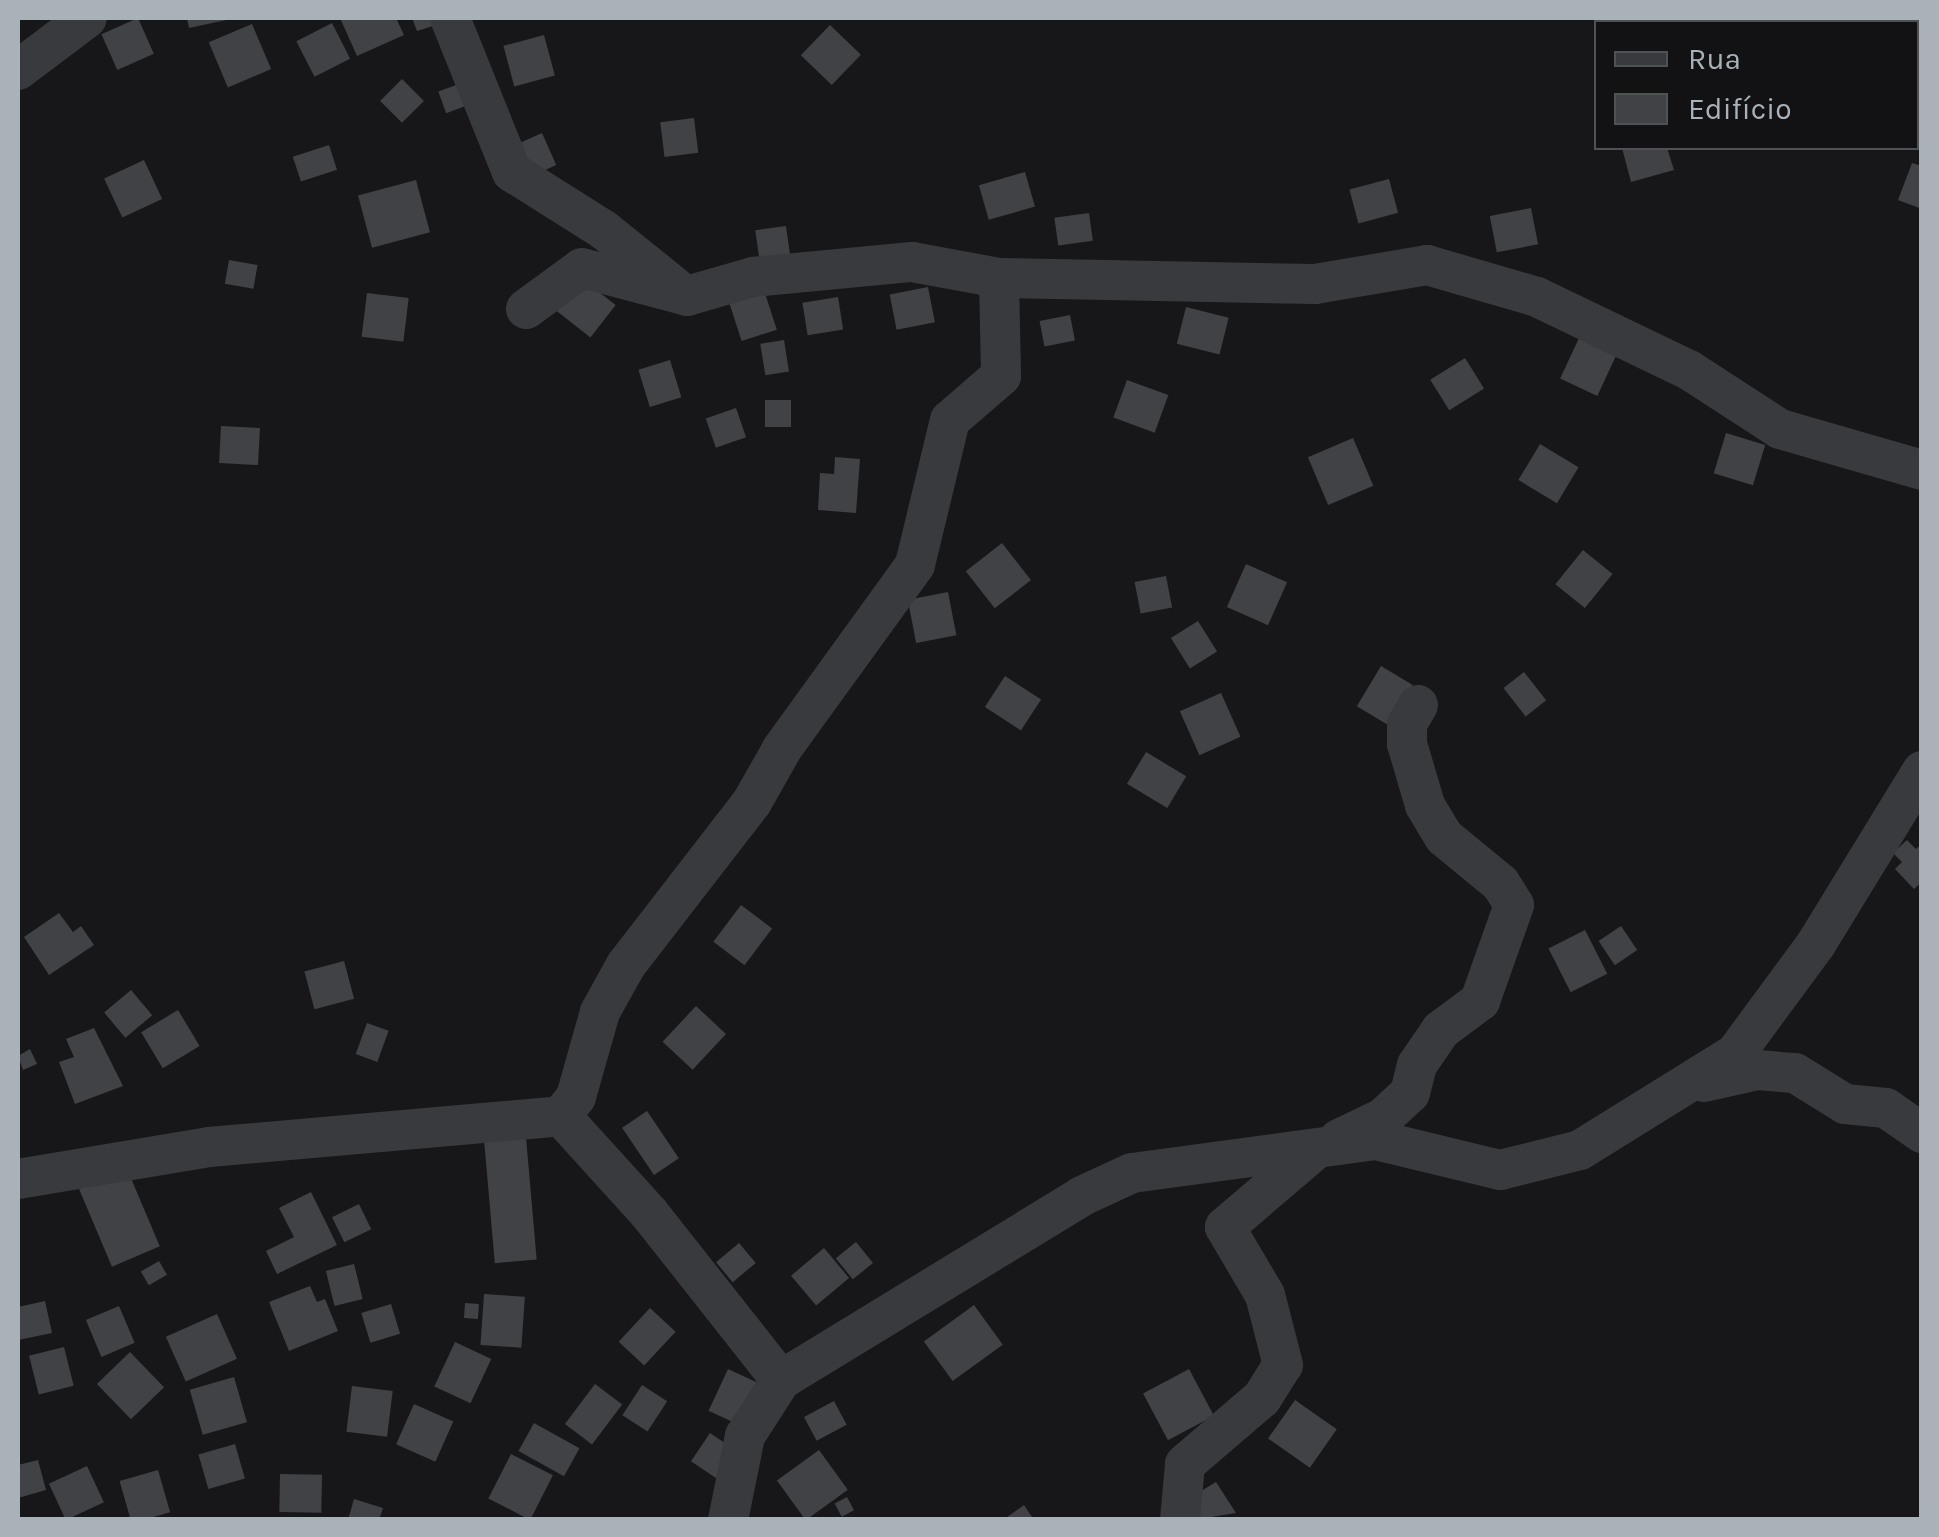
<!DOCTYPE html>
<meta charset="utf-8">
<style>
body{margin:0}
#map{position:relative;width:1939px;height:1537px;overflow:hidden;background:#171719;font-family:Karla,sans-serif}
div>[style]{position:absolute}
.building>*{inset:0;background:#414246;transform-origin:0 0}
.minor>*{height:40px;margin:-20px;padding:0 20px;transform-origin:20px;border-radius:20px;background:#383a3e}
span{translate:-50% -50%;white-space:nowrap;text-align:center;line-height:1.15;-webkit-text-stroke:8px #121214;paint-order:stroke}
.frame{position:absolute;inset:0;border:20px solid #a9b1b9;pointer-events:none}
.legend{position:absolute;left:1594px;top:20px;width:325px;height:130px;box-sizing:border-box;background:#121214;border:2px solid #4e5256;margin:0;padding:12px 18px;list-style:none;font-size:30px;color:#a9b1b9}
.legend li{display:flex;align-items:center;gap:20px;height:50px}
.legend b{width:50px;border:2px solid #4e5256}
</style>
<div id="map">
<div class="building">
<div style="left:138px;top:18px;width:39px;height:40px;rotate:66deg"></div>
<div style="clip-path:polygon(187px 18px,230px 18px,231px 19px,189px 28px)"></div>
<div style="clip-path:polygon(340px 18px,396px 18px,404px 35px,357px 56px)"></div>
<div style="clip-path:polygon(412px 18px,445px 18px,446px 22px,417px 31px)"></div>
<div style="left:332px;top:23px;width:40px;height:40px;rotate:63deg"></div>
<div style="left:252px;top:24px;width:49px;height:47px;rotate:67deg"></div>
<div style="left:830px;top:25px;width:43px;height:42px;rotate:44deg"></div>
<div style="left:544px;top:35px;width:42px;height:42px;rotate:75deg"></div>
<div style="left:402px;top:79px;width:31px;height:31px;rotate:45deg"></div>
<div style="left:459px;top:84px;width:23px;height:22px;rotate:70deg"></div>
<div style="left:694px;top:118px;width:35px;height:34px;rotate:83deg"></div>
<div style="left:542px;top:133px;width:35px;height:33px;rotate:66deg"></div>
<div style="left:329px;top:145px;width:26px;height:38px;rotate:72deg"></div>
<div style="clip-path:polygon(1622px 148px,1667px 148px,1674px 170px,1631px 182px)"></div>
<div style="left:144px;top:160px;width:43px;height:44px;rotate:65deg"></div>
<div style="clip-path:polygon(1912px 163px,1922px 166px,1922px 209px,1898px 200px)"></div>
<div style="left:1025px;top:172px;width:36px;height:48px;rotate:74deg"></div>
<div style="left:1389px;top:179px;width:35px;height:41px;rotate:75deg"></div>
<div style="left:416px;top:180px;width:54px;height:60px;rotate:75deg"></div>
<div style="left:1531px;top:208px;width:37px;height:42px;rotate:79deg"></div>
<div style="left:1089px;top:213px;width:28px;height:35px;rotate:82deg"></div>
<div style="left:786px;top:226px;width:34px;height:31px;rotate:82deg"></div>
<div style="left:229px;top:260px;width:29px;height:24px;rotate:10deg"></div>
<div style="left:581px;top:278px;width:44px;height:41px;rotate:38deg"></div>
<div style="left:762px;top:284px;width:48px;height:37px;rotate:72deg"></div>
<div style="left:928px;top:287px;width:36px;height:39px;rotate:79deg"></div>
<div style="left:367px;top:293px;width:42px;height:44px;rotate:7deg"></div>
<div style="left:838px;top:297px;width:33px;height:36px;rotate:81deg"></div>
<div style="left:1186px;top:307px;width:44px;height:38px;rotate:14deg"></div>
<div style="left:1070px;top:315px;width:26px;height:31px;rotate:79deg"></div>
<div style="left:1580px;top:336px;width:41px;height:47px;rotate:25deg"></div>
<div style="left:784px;top:340px;width:32px;height:24px;rotate:81deg"></div>
<div style="left:1465px;top:358px;width:36px;height:41px;rotate:58deg"></div>
<div style="left:670px;top:360px;width:39px;height:33px;rotate:73deg"></div>
<div style="left:1127px;top:380px;width:44px;height:40px;rotate:20deg"></div>
<div style="left:791px;top:400px;width:27px;height:26px;rotate:90deg"></div>
<div style="left:736px;top:408px;width:31px;height:32px;rotate:71deg"></div>
<div style="left:221px;top:426px;width:39px;height:37px;rotate:3deg"></div>
<div style="left:1726px;top:433px;width:41px;height:42px;rotate:17deg"></div>
<div style="left:1353px;top:438px;width:52px;height:49px;rotate:67deg"></div>
<div style="left:1540px;top:444px;width:45px;height:42px;rotate:31deg"></div>
<div style="clip-path:polygon(835px 457px,860px 459px,856px 513px,818px 510px,820px 473px,834px 474px)"></div>
<div style="left:1002px;top:543px;width:47px;height:46px;rotate:52deg"></div>
<div style="left:1583px;top:550px;width:38px;height:44px;rotate:39deg"></div>
<div style="left:1246px;top:564px;width:45px;height:47px;rotate:24deg"></div>
<div style="left:1166px;top:576px;width:32px;height:32px;rotate:79deg"></div>
<div style="left:948px;top:592px;width:44px;height:41px;rotate:79deg"></div>
<div style="left:1198px;top:621px;width:36px;height:32px;rotate:58deg"></div>
<div style="left:1381px;top:666px;width:37px;height:47px;rotate:31deg"></div>
<div style="left:1524px;top:672px;width:36px;height:26px;rotate:52deg"></div>
<div style="left:1005px;top:676px;width:43px;height:37px;rotate:33deg"></div>
<div style="left:1221px;top:693px;width:48px;height:45px;rotate:66deg"></div>
<div style="left:1146px;top:752px;width:47px;height:37px;rotate:31deg"></div>
<div style="clip-path:polygon(1907px 840px,1916px 849px,1922px 844px,1922px 882px,1914px 889px,1895px 869px,1902px 862px,1893px 853px)"></div>
<div style="left:741px;top:905px;width:39px;height:46px;rotate:37deg"></div>
<div style="clip-path:polygon(59px 913px,73px 932px,81px 926px,94px 945px,49px 975px,24px 937px)"></div>
<div style="left:1621px;top:926px;width:29px;height:27px;rotate:56deg"></div>
<div style="left:1585px;top:930px;width:49px;height:41px;rotate:63deg"></div>
<div style="left:344px;top:961px;width:39px;height:41px;rotate:75deg"></div>
<div style="left:131px;top:990px;width:33px;height:35px;rotate:50deg"></div>
<div style="left:696px;top:1006px;width:41px;height:49px;rotate:43deg"></div>
<div style="left:178px;top:1010px;width:42px;height:43px;rotate:59deg"></div>
<div style="left:367px;top:1023px;width:23px;height:33px;rotate:20deg"></div>
<div style="clip-path:polygon(94px 1028px,123px 1086px,75px 1104px,59px 1062px,74px 1057px,66px 1039px)"></div>
<div style="clip-path:polygon(30px 1049px,37px 1064px,23px 1070px,18px 1056px)"></div>
<div style="left:647px;top:1111px;width:57px;height:30px;rotate:56deg"></div>
<div style="left:525px;top:1126px;width:134px;height:42px;rotate:85deg"></div>
<div style="left:127px;top:1169px;width:84px;height:52px;rotate:67deg"></div>
<div style="clip-path:polygon(311px 1192px,337px 1245px,277px 1274px,266px 1251px,294px 1237px,279px 1208px)"></div>
<div style="left:359px;top:1204px;width:28px;height:30px;rotate:64deg"></div>
<div style="left:856px;top:1242px;width:27px;height:26px;rotate:51deg"></div>
<div style="left:739px;top:1243px;width:26px;height:30px;rotate:50deg"></div>
<div style="left:824px;top:1248px;width:39px;height:43px;rotate:50deg"></div>
<div style="left:159px;top:1261px;width:16px;height:21px;rotate:60deg"></div>
<div style="left:354px;top:1264px;width:36px;height:29px;rotate:76deg"></div>
<div style="clip-path:polygon(310px 1286px,317px 1302px,325px 1299px,338px 1331px,289px 1351px,269px 1302px)"></div>
<div style="left:484px;top:1294px;width:41px;height:51px;rotate:4deg"></div>
<div style="clip-path:polygon(45px 1301px,52px 1333px,18px 1340px,18px 1307px)"></div>
<div style="left:465px;top:1303px;width:14px;height:15px;rotate:4deg"></div>
<div style="left:391px;top:1304px;width:31px;height:31px;rotate:73deg"></div>
<div style="left:974px;top:1305px;width:49px;height:62px;rotate:54deg"></div>
<div style="left:119px;top:1306px;width:40px;height:36px;rotate:67deg"></div>
<div style="left:650px;top:1308px;width:35px;height:46px;rotate:43deg"></div>
<div style="left:217px;top:1314px;width:49px;height:56px;rotate:66deg"></div>
<div style="left:455px;top:1342px;width:40px;height:49px;rotate:25deg"></div>
<div style="left:64px;top:1347px;width:40px;height:36px;rotate:76deg"></div>
<div style="left:130px;top:1352px;width:49px;height:46px;rotate:46deg"></div>
<div style="left:728px;top:1369px;width:31px;height:46px;rotate:25deg"></div>
<div style="left:1189px;top:1369px;width:53px;height:52px;rotate:62deg"></div>
<div style="left:234px;top:1377px;width:47px;height:46px;rotate:74deg"></div>
<div style="left:595px;top:1384px;width:34px;height:50px;rotate:37deg"></div>
<div style="left:642px;top:1385px;width:30px;height:36px;rotate:33deg"></div>
<div style="left:352px;top:1386px;width:41px;height:46px;rotate:7deg"></div>
<div style="left:1295px;top:1400px;width:51px;height:47px;rotate:35deg"></div>
<div style="left:834px;top:1401px;width:27px;height:34px;rotate:62deg"></div>
<div style="left:414px;top:1404px;width:43px;height:44px;rotate:24deg"></div>
<div style="left:534px;top:1423px;width:52px;height:32px;rotate:29deg"></div>
<div style="left:710px;top:1433px;width:34px;height:34px;rotate:34deg"></div>
<div style="left:235px;top:1444px;width:36px;height:38px;rotate:74deg"></div>
<div style="left:819px;top:1450px;width:49px;height:52px;rotate:54deg"></div>
<div style="left:511px;top:1454px;width:47px;height:50px;rotate:27deg"></div>
<div style="clip-path:polygon(38px 1460px,46px 1490px,18px 1498px,18px 1465px)"></div>
<div style="left:87px;top:1466px;width:40px;height:42px;rotate:65deg"></div>
<div style="left:158px;top:1470px;width:44px;height:40px;rotate:74deg"></div>
<div style="left:280px;top:1474px;width:42px;height:38px;rotate:1deg"></div>
<div style="clip-path:polygon(1216px 1482px,1236px 1513px,1193px 1520px,1183px 1502px)"></div>
<div style="left:847px;top:1497px;width:15px;height:14px;rotate:62deg"></div>
<div style="clip-path:polygon(354px 1499px,383px 1508px,379px 1520px,348px 1520px)"></div>
<div style="clip-path:polygon(1024px 1505px,1034px 1520px,1003px 1520px)"></div>
</div>
<div class="minor">
<div style="left:450px;top:18px;width:166px;rotate:68.1deg"></div>
<div style="left:512px;top:172px;width:109px;rotate:32.2deg"></div>
<div style="left:604px;top:230px;width:91px;rotate:38.8deg"></div>
<div style="left:18px;top:70px;width:86px;rotate:-37deg"></div>
<div style="left:999px;top:278px;width:316px;rotate:1.1deg"></div>
<div style="left:1315px;top:284px;width:114px;rotate:-9.6deg"></div>
<div style="left:1427px;top:265px;width:115px;rotate:16.2deg"></div>
<div style="left:1537px;top:297px;width:169px;rotate:25.7deg"></div>
<div style="left:1689px;top:370px;width:108px;rotate:33deg"></div>
<div style="left:1780px;top:429px;width:148px;rotate:16.1deg"></div>
<div style="left:526px;top:309px;width:69px;rotate:-36.2deg"></div>
<div style="left:582px;top:268px;width:109px;rotate:14.9deg"></div>
<div style="left:687px;top:296px;width:69px;rotate:-16.1deg"></div>
<div style="left:753px;top:277px;width:160px;rotate:-5.4deg"></div>
<div style="left:912px;top:262px;width:88px;rotate:10.4deg"></div>
<div style="left:999px;top:278px;width:98px;rotate:88.8deg"></div>
<div style="left:1001px;top:376px;width:67px;rotate:139.2deg"></div>
<div style="left:950px;top:420px;width:149px;rotate:103.6deg"></div>
<div style="left:915px;top:565px;width:227px;rotate:125.9deg"></div>
<div style="left:782px;top:749px;width:61px;rotate:119.5deg"></div>
<div style="left:752px;top:802px;width:206px;rotate:127.7deg"></div>
<div style="left:626px;top:965px;width:54px;rotate:119deg"></div>
<div style="left:600px;top:1012px;width:88px;rotate:105.8deg"></div>
<div style="left:576px;top:1097px;width:24px;rotate:128deg"></div>
<div style="left:1704px;top:1082px;width:55px;rotate:-12.5deg"></div>
<div style="left:1758px;top:1070px;width:37px;rotate:5deg"></div>
<div style="left:1795px;top:1073px;width:59px;rotate:31.8deg"></div>
<div style="left:1845px;top:1104px;width:41px;rotate:5.6deg"></div>
<div style="left:1886px;top:1108px;width:44px;rotate:34.8deg"></div>
<div style="left:1339px;top:1139px;width:49px;rotate:-25.5deg"></div>
<div style="left:1383px;top:1118px;width:37px;rotate:-43deg"></div>
<div style="left:1410px;top:1093px;width:29px;rotate:-76deg"></div>
<div style="left:1417px;top:1065px;width:42px;rotate:-55.6deg"></div>
<div style="left:1441px;top:1030px;width:49px;rotate:-36.6deg"></div>
<div style="left:1480px;top:1001px;width:102px;rotate:-70.5deg"></div>
<div style="left:1514px;top:905px;width:26px;rotate:-122deg"></div>
<div style="left:1500px;top:883px;width:72px;rotate:-140.6deg"></div>
<div style="left:1444px;top:837px;width:37px;rotate:-121deg"></div>
<div style="left:1425px;top:805px;width:64px;rotate:-106.4deg"></div>
<div style="left:1407px;top:744px;width:20px;rotate:-90deg"></div>
<div style="left:1407px;top:724px;width:22px;rotate:-60deg"></div>
<div style="left:18px;top:1179px;width:194px;rotate:-9.5deg"></div>
<div style="left:209px;top:1147px;width:353px;rotate:-5deg"></div>
<div style="left:561px;top:1116px;width:131px;rotate:47.8deg"></div>
<div style="left:649px;top:1213px;width:213px;rotate:51.7deg"></div>
<div style="left:781px;top:1380px;width:67px;rotate:122.7deg"></div>
<div style="left:745px;top:1436px;width:86px;rotate:101.4deg"></div>
<div style="left:781px;top:1380px;width:353px;rotate:-31.4deg"></div>
<div style="left:1082px;top:1196px;width:55px;rotate:-24.7deg"></div>
<div style="left:1132px;top:1173px;width:246px;rotate:-7.7deg"></div>
<div style="left:1376px;top:1140px;width:128px;rotate:13.6deg"></div>
<div style="left:1500px;top:1170px;width:82px;rotate:-14deg"></div>
<div style="left:1580px;top:1150px;width:182px;rotate:-31.8deg"></div>
<div style="left:1735px;top:1054px;width:137px;rotate:-53.6deg"></div>
<div style="left:1816px;top:944px;width:203px;rotate:-58.5deg"></div>
<div style="left:1180px;top:1520px;width:56px;rotate:-84.9deg"></div>
<div style="left:1185px;top:1464px;width:101px;rotate:-40.6deg"></div>
<div style="left:1262px;top:1398px;width:39px;rotate:-58deg"></div>
<div style="left:1283px;top:1365px;width:72px;rotate:-104.4deg"></div>
<div style="left:1265px;top:1295px;width:79px;rotate:-120.5deg"></div>
<div style="left:1225px;top:1227px;width:118px;rotate:-40.5deg"></div>
</div>
<div class="frame"></div>
<ul class="legend">
<li><b style="height:12px;background:#383a3e"></b>Rua</li>
<li><b style="height:28px;background:#414246"></b>Edifício</li>
</ul>
</div>
